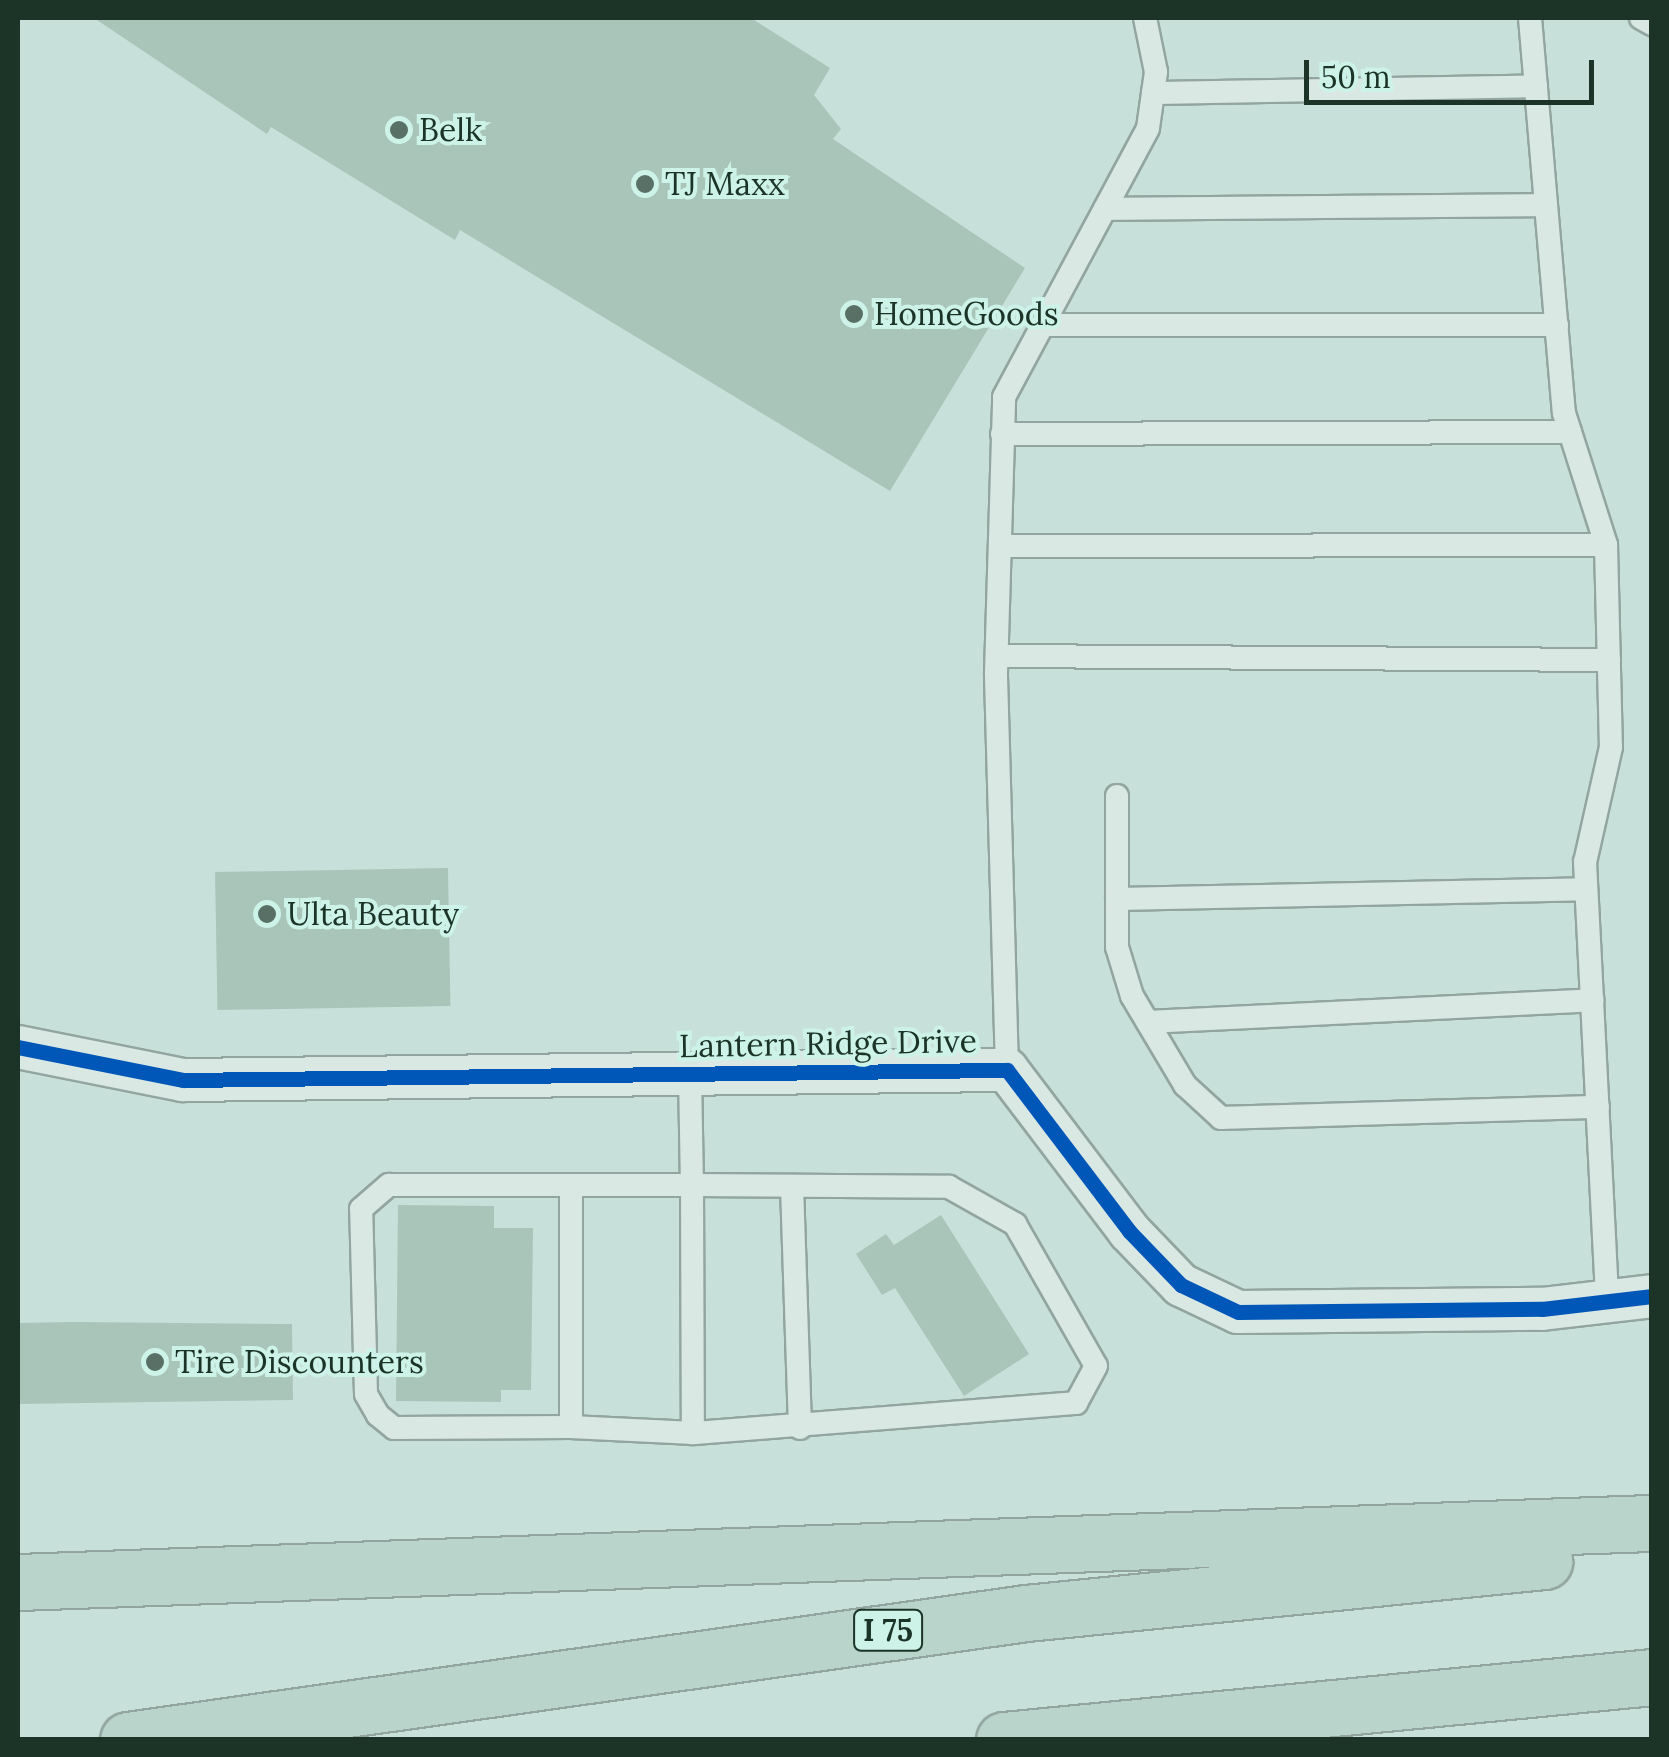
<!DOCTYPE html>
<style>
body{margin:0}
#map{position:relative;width:1669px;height:1757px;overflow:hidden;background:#c8e0da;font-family:Lora,serif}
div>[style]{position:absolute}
.building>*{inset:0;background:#a9c4b8;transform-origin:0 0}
.roads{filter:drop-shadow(2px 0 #92a59f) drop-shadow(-2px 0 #92a59f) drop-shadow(0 2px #92a59f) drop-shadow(0 -2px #92a59f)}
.service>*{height:22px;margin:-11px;padding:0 11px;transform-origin:11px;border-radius:11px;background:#dae8e4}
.minor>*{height:42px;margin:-21px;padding:0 21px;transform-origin:21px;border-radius:21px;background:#dae8e4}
.motorway>*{height:55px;margin:-27.5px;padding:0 27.5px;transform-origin:27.5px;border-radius:27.5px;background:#b9d4ca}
.cycleway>*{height:15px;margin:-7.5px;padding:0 7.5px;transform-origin:7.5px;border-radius:7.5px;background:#0057b8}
.dots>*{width:28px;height:28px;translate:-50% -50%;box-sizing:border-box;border:5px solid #cdf3e8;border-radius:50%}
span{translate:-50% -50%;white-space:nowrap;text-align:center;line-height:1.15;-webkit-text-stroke:8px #cdf3e8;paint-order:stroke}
.shield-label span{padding:2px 8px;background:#cdf3e8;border:2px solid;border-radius:8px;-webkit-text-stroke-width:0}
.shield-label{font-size:30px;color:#1c3327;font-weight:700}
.poi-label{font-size:32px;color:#1c3327}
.left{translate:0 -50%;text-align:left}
.street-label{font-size:32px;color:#1c3327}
.frame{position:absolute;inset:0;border:20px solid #1c3327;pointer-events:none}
.scale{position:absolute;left:1304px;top:60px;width:290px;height:45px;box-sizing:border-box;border:5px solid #1c3327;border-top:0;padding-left:12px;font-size:30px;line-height:35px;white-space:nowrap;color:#1c3327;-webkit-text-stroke:8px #cdf3e8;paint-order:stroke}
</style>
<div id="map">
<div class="building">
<div style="clip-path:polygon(94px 18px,751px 18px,830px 68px,814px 95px,841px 129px,833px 139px,1025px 268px,890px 491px,460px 230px,455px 240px,271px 127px,267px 134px)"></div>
<div style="left:448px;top:868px;width:138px;height:233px;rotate:89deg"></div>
<div style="clip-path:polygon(398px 1205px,494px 1206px,494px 1228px,533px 1228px,531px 1390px,501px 1390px,501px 1402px,396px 1401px)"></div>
<div style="clip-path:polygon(941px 1215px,1029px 1354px,964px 1396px,895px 1288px,882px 1295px,856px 1254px,886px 1234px,894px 1245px)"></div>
<div style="clip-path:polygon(75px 1322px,292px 1324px,293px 1400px,18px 1404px,18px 1323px)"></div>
</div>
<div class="roads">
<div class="service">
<div style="left:1530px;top:18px;width:396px;rotate:85.1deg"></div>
<div style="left:1564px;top:413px;width:139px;rotate:72.3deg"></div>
<div style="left:1606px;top:545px;width:202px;rotate:88.6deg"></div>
<div style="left:1611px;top:747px;width:118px;rotate:102.7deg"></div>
<div style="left:1585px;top:862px;width:442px;rotate:87.1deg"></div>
<div style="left:1641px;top:18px;width:13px;rotate:29deg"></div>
<div style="left:1153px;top:93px;width:383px;rotate:-1deg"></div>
<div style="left:1105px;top:209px;width:441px;rotate:-0.5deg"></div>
<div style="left:1042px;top:325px;width:515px"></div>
<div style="left:1002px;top:434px;width:568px;rotate:-0.2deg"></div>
<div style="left:1000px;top:546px;width:606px;rotate:-0.09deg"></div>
<div style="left:997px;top:656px;width:612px;rotate:0.37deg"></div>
<div style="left:1117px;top:796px;width:151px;rotate:90deg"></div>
<div style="left:1117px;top:947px;width:51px;rotate:73deg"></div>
<div style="left:1132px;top:996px;width:104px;rotate:59.2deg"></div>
<div style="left:1185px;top:1085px;width:49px;rotate:42.5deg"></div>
<div style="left:1221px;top:1118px;width:377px;rotate:-1.7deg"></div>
<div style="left:1117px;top:899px;width:469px;rotate:-1.2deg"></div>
<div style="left:1148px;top:1022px;width:445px;rotate:-2.8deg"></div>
<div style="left:1007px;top:1070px;width:397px;rotate:-91.6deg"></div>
<div style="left:996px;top:673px;width:276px;rotate:-88.3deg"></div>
<div style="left:1004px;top:397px;width:305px;rotate:-61.8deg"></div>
<div style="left:1148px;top:128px;width:57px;rotate:-81.9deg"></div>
<div style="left:1156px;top:72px;width:55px;rotate:-101.5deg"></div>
<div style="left:690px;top:1073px;width:112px;rotate:89deg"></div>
<div style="left:692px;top:1185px;width:248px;rotate:89.8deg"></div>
<div style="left:693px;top:1433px;width:122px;rotate:-177.2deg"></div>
<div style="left:571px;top:1427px;width:242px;rotate:-90deg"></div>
<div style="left:571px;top:1185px;width:121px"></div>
<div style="left:692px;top:1185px;width:257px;rotate:0.4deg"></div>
<div style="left:949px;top:1187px;width:76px;rotate:29.3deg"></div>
<div style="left:1015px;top:1224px;width:163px;rotate:60.3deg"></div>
<div style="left:1096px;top:1366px;width:42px;rotate:118.4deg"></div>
<div style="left:1076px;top:1403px;width:384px;rotate:175.5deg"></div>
<div style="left:792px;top:1186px;width:242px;rotate:88.1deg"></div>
<div style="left:571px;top:1427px;width:177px;rotate:179.7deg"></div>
<div style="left:394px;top:1428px;width:21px;rotate:-141deg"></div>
<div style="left:378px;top:1415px;width:24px;rotate:-120deg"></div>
<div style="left:366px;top:1394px;width:185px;rotate:-91.5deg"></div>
<div style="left:361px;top:1209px;width:37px;rotate:-41deg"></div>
<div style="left:389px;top:1185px;width:182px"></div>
</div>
<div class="minor">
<div style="left:18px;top:1047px;width:168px;rotate:11.3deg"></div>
<div style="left:183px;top:1080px;width:824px;rotate:-0.7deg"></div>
<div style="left:1007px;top:1070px;width:202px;rotate:52.8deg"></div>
<div style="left:1129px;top:1231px;width:75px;rotate:46.1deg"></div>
<div style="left:1181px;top:1285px;width:63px;rotate:25.3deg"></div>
<div style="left:1238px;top:1312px;width:304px;rotate:-0.6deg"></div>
<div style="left:1542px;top:1309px;width:111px;rotate:-6.7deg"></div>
</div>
<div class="motorway">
<div style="left:18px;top:1582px;width:1635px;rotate:-2.07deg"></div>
<div style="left:128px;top:1740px;width:907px;rotate:-8.05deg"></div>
<div style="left:1026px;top:1613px;width:521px;rotate:-5.73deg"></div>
<div style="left:1004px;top:1740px;width:651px;rotate:-5.55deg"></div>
</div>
</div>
<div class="cycleway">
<div style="left:18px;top:1047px;width:168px;rotate:11.3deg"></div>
<div style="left:183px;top:1080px;width:824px;rotate:-0.7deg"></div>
<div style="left:1007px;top:1070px;width:202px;rotate:52.8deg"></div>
<div style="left:1129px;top:1231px;width:75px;rotate:46.1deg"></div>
<div style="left:1181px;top:1285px;width:63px;rotate:25.3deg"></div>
<div style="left:1238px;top:1312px;width:304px;rotate:-0.6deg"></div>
<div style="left:1542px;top:1309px;width:111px;rotate:-6.7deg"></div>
</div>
<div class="dots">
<div style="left:399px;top:130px;background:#587066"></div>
<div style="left:645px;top:184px;background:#587066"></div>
<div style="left:854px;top:314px;background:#587066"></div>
<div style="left:267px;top:914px;background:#587066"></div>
<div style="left:155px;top:1362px;background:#587066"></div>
</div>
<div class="shield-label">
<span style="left:888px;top:1630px">I 75</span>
</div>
<div class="poi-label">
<span class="left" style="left:419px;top:130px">Belk</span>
<span class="left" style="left:665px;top:184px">TJ Maxx</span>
<span class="left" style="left:874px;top:314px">HomeGoods</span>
<span class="left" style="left:287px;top:914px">Ulta Beauty</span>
<span class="left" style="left:175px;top:1362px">Tire Discounters</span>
</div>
<div class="street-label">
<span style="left:828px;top:1044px;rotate:-1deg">Lantern Ridge Drive</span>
</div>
<div class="frame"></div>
<div class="scale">50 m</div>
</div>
